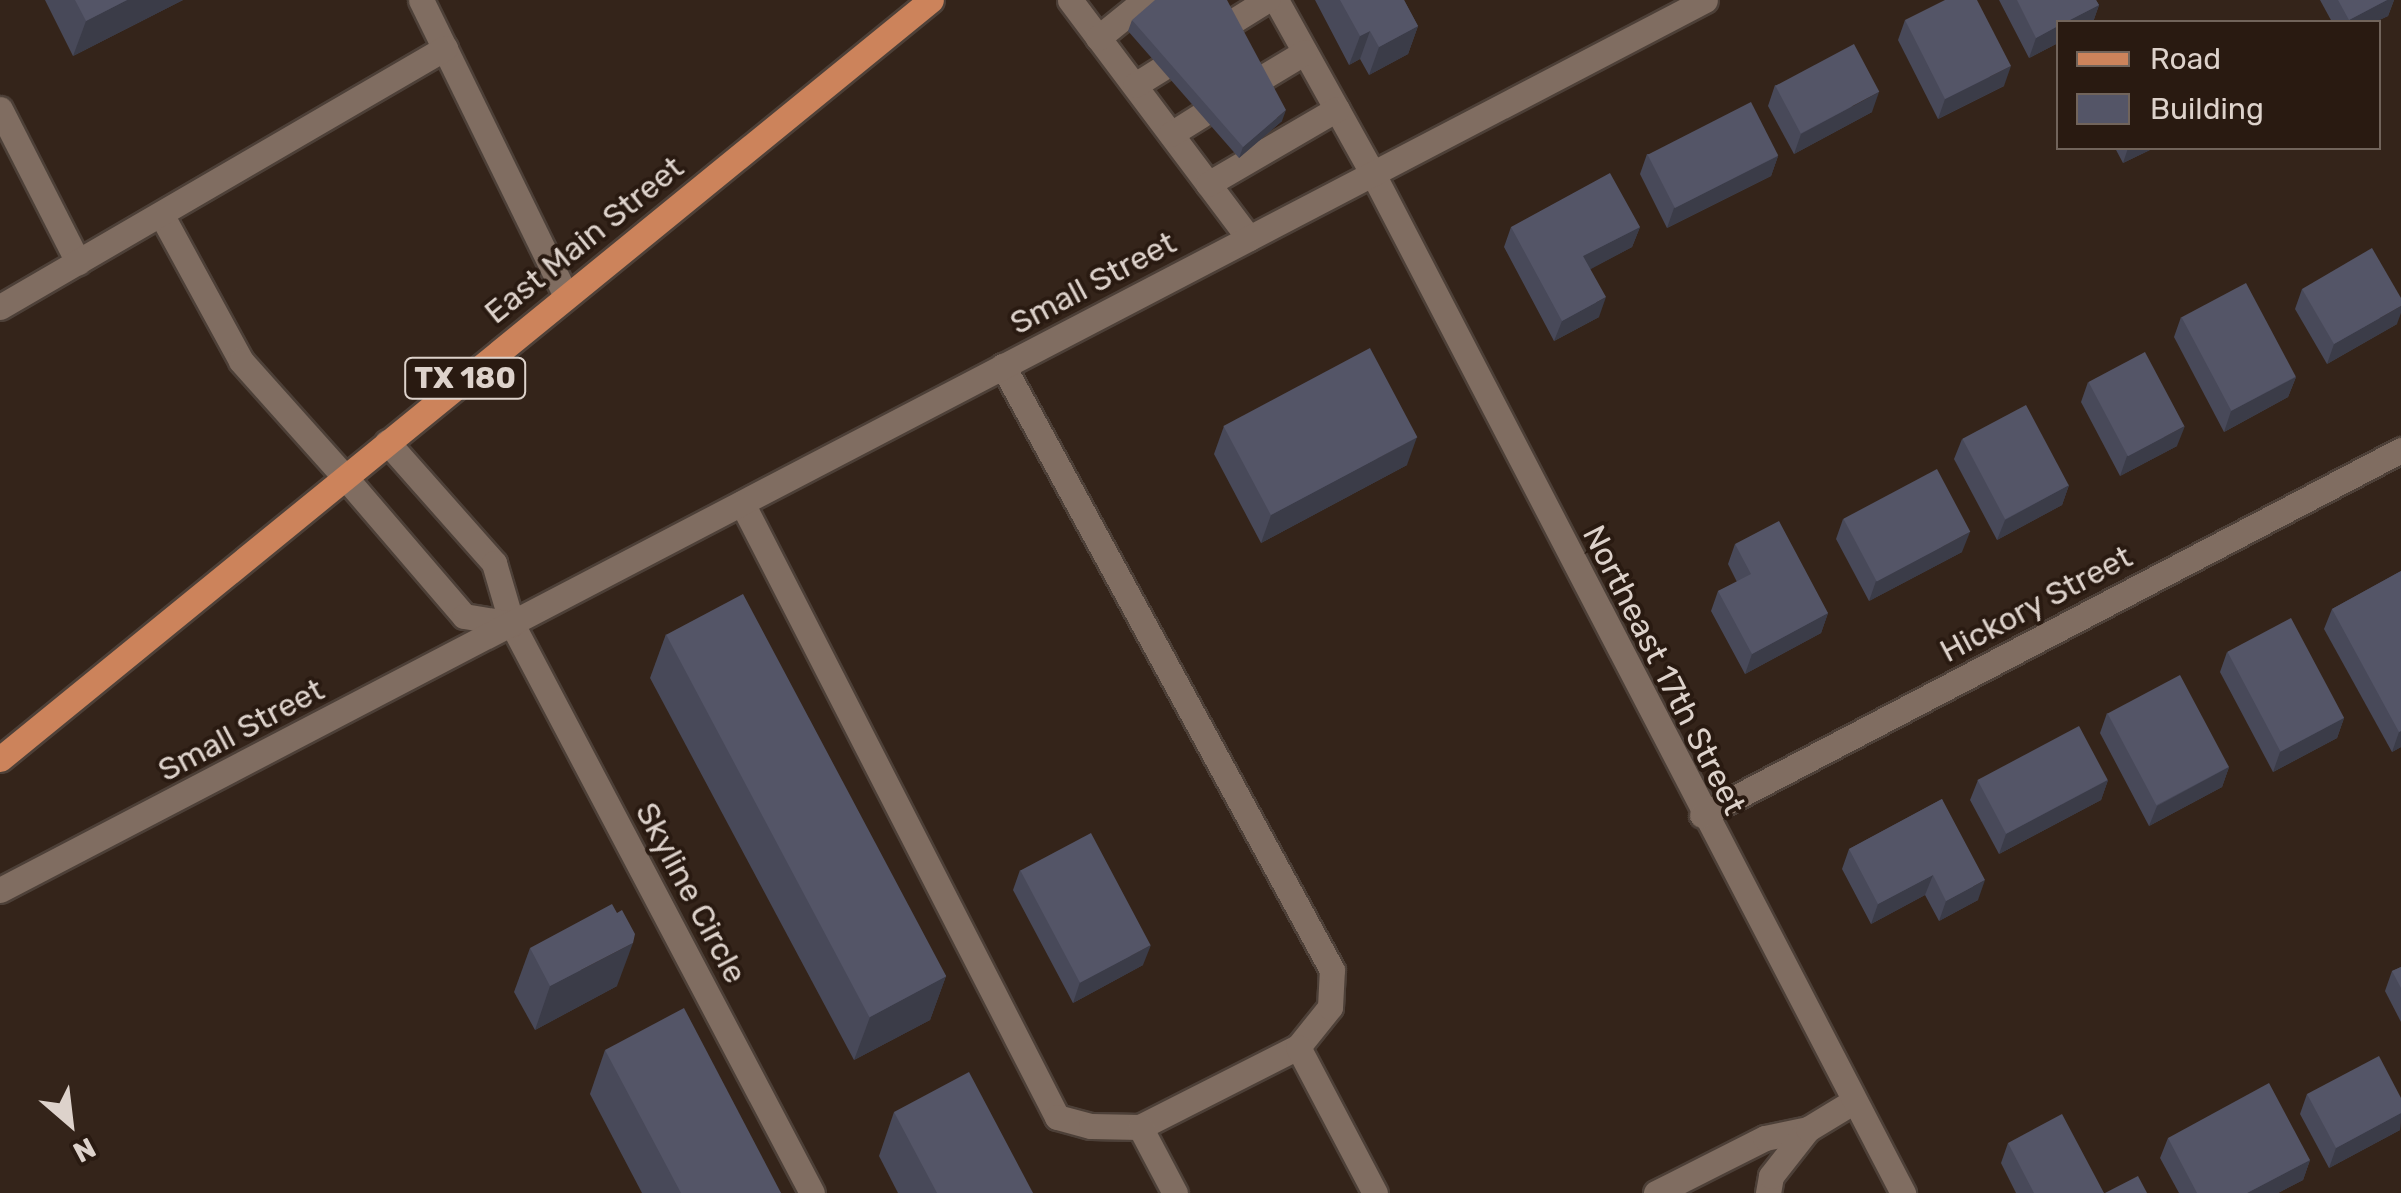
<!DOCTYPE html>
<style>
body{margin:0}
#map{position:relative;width:2401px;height:1193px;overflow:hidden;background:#34241a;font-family:Rubik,sans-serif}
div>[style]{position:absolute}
.roads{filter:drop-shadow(2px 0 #4d4038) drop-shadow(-2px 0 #4d4038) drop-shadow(0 2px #4d4038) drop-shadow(0 -2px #4d4038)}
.service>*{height:25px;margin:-12.5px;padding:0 12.5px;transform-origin:12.5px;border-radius:12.5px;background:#806d61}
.minor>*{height:25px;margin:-12.5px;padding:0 12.5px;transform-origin:12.5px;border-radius:12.5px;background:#806d61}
.tertiary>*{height:25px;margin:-12.5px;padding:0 12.5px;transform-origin:12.5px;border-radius:12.5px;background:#806d61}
.primary>*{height:25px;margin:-12.5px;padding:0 12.5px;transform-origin:12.5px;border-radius:12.5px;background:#cc835b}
.wall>*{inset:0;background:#484959}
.shaded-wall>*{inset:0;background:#3b3c48}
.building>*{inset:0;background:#545567;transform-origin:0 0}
span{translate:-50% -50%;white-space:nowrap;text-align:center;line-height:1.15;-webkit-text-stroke:8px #291a11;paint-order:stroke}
.shield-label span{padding:2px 8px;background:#291a11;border:2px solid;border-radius:8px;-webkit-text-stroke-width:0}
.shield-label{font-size:30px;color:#ddd2cb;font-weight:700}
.street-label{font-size:32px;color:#ddd2cb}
.legend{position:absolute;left:2056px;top:20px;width:325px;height:130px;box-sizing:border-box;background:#291a11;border:2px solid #71645b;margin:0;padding:12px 18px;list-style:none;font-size:30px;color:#ddd2cb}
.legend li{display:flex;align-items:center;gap:20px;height:50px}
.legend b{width:50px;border:2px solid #71645b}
.north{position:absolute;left:20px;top:1073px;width:100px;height:100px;-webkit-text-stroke:8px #291a11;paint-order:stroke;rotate:152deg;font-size:28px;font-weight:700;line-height:40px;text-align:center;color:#ddd2cb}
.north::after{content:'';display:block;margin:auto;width:35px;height:45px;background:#ddd2cb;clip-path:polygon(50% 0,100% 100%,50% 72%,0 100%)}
</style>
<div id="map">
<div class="roads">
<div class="service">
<div style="left:421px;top:0;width:330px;rotate:63.9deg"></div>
<div style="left:1070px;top:0;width:298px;rotate:53.1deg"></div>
<div style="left:1276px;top:0;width:199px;rotate:60.9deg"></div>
<div style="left:1230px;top:23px;width:44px;rotate:-31.9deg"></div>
<div style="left:1098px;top:38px;width:60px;rotate:-39deg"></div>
<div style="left:1260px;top:79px;width:52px;rotate:-31deg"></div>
<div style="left:1135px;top:85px;width:31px;rotate:-32deg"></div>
<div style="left:0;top:109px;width:172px;rotate:63deg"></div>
<div style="left:1171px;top:134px;width:36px;rotate:-32deg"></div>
<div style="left:1208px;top:184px;width:149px;rotate:-30.2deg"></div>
<div style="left:161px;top:214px;width:167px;rotate:61.4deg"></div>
<div style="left:241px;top:361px;width:154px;rotate:48.2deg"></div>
<div style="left:0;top:307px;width:515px;rotate:-30.2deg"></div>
<div style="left:742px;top:503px;width:690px;rotate:62.84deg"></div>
<div style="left:1057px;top:1117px;width:35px;rotate:15deg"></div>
<div style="left:1091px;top:1126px;width:49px;rotate:1.2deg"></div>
<div style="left:1140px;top:1127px;width:177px;rotate:-26.9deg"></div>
<div style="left:1298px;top:1047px;width:51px;rotate:-51.3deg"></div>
<div style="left:1330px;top:1007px;width:37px;rotate:-87deg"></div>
<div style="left:1332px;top:970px;width:688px;rotate:-118.58deg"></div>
<div style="left:512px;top:624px;width:643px;rotate:62.2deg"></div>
<div style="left:1298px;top:1047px;width:165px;rotate:62.2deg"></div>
<div style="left:1140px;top:1127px;width:75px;rotate:62.1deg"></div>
<div style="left:1656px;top:1193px;width:122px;rotate:-26.8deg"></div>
<div style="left:1765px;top:1138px;width:44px;rotate:-11.8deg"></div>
<div style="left:1768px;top:1193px;width:17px;rotate:-80deg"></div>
<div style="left:1771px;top:1176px;width:60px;rotate:-51.8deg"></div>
<div style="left:1808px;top:1129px;width:54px;rotate:-31.3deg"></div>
</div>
<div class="minor">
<div style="left:1373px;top:174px;width:1149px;rotate:62.52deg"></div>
<div style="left:1702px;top:815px;width:789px;rotate:-27.57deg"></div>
</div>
<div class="tertiary">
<div style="left:387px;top:442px;width:162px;rotate:48.5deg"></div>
<div style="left:494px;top:563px;width:64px;rotate:73.6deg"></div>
<div style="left:344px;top:476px;width:184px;rotate:49.4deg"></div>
<div style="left:464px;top:616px;width:49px;rotate:9.5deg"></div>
<div style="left:0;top:890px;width:1923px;rotate:-27.56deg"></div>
</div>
<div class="primary">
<div style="left:0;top:759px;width:1201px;rotate:-39.19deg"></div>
</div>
</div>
<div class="wall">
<div style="clip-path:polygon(45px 0,183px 0,73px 56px)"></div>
<div style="clip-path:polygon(1315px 0,1404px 0,1418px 26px,1408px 54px,1369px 75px,1360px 59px,1349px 65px)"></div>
<div style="clip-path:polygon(1999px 0,2096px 0,2099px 5px,2093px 22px,2058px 22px,2058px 43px,2029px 58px)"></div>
<div style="clip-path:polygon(2320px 0,2394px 0,2388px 16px,2375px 22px,2332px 22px)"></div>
<div style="clip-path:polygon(1132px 20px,1282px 121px,1239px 158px,1128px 31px)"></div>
<div style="clip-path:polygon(1905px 20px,2004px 86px,1938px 119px,1898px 40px)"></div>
<div style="clip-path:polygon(1775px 85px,1872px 112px,1794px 154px,1768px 106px)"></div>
<div style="clip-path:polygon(2115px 148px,2154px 148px,2123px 163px)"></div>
<div style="clip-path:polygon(1647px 154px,1778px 156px,1771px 176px,1667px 228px,1640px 174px)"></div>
<div style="clip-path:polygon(1511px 227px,1640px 227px,1632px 247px,1590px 269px,1599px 317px,1554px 341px,1504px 247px)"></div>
<div style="clip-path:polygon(2302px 289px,2397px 324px,2327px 364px,2295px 309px)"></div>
<div style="clip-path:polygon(2181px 317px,2296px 377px,2288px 397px,2224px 432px,2174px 337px)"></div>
<div style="clip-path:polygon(2088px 382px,2177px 446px,2120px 476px,2081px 402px)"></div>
<div style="clip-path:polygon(1224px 426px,1407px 465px,1261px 543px,1214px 454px)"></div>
<div style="clip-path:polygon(1962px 439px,2069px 485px,2062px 505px,1997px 540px,1954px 459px)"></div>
<div style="clip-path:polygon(1843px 519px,1962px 552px,1869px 601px,1836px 539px)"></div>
<div style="clip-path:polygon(1735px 544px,1828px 613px,1821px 633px,1745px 674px,1711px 611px,1718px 591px,1737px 582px,1728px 564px)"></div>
<div style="clip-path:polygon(2401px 571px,2401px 747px,2392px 752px,2324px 629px,2332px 609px)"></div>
<div style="clip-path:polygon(666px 634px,946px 976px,930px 1020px,854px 1060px,650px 678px)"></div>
<div style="clip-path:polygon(2227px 652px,2344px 718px,2337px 738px,2273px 772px,2220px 672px)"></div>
<div style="clip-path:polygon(2107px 713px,2229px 767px,2222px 787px,2149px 826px,2100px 733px)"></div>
<div style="clip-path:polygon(1978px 780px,2108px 780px,2101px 800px,1999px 854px,1970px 800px)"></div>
<div style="clip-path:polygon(1942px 799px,1978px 900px,1939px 921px,1925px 895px,1871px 924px,1842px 869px,1849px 849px)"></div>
<div style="clip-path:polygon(1020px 870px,1143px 965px,1073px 1003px,1013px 890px)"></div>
<div style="clip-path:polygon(530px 948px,617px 986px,535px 1030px,514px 992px)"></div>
<div style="clip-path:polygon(2401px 967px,2401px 1022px,2385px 991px,2392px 971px)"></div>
<div style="clip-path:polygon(605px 1050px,781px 1193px,642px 1193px,590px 1094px)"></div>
<div style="clip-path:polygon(2307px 1094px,2401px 1113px,2400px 1130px,2329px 1168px,2300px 1114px)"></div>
<div style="clip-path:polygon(894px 1112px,1033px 1193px,898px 1193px,879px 1156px)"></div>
<div style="clip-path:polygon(2168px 1138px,2310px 1160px,2303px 1180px,2278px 1193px,2179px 1193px,2160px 1158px)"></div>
<div style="clip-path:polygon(2008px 1143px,2104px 1193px,2016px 1193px,2001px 1163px)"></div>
</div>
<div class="shaded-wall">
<div style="clip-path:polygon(127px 0,183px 0,73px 56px,86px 21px)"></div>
<div style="clip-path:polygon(2387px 0,2394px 0,2388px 16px,2375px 22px,2348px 22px,2349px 20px)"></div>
<div style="clip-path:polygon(2099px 5px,2093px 22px,2066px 22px)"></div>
<div style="clip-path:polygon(1418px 26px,1408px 54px,1369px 75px,1379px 47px)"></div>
<div style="clip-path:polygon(2058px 26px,2058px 43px,2029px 58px,2036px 38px)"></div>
<div style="clip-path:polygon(1370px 31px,1360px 59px,1349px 65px,1360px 36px)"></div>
<div style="clip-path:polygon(2011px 66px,2004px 86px,1938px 119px,1945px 99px)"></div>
<div style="clip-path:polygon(1879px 92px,1872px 112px,1794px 154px,1801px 134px)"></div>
<div style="clip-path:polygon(1286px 110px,1282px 121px,1239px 158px,1243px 147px)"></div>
<div style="clip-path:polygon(2128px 148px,2154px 148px,2123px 163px)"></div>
<div style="clip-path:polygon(1778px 156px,1771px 176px,1667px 228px,1674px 208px)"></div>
<div style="clip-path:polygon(1640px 227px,1632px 247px,1576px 277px,1583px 256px)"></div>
<div style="clip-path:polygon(1606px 297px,1599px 317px,1554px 341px,1562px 321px)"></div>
<div style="clip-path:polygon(2401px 306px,2401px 313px,2397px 324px,2327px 364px,2334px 344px)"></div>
<div style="clip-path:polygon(2296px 377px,2288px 397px,2224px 432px,2231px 411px)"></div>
<div style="clip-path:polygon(2185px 426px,2177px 446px,2120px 476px,2127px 456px)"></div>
<div style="clip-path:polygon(1417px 437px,1407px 465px,1261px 543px,1271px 515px)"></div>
<div style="clip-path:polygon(2069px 485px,2062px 505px,1997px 540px,2005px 520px)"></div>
<div style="clip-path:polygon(1970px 532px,1962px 552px,1869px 601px,1876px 581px)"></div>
<div style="clip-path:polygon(1828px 613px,1821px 633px,1745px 674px,1752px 654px)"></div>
<div style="clip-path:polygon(2344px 718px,2337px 738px,2273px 772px,2280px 752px)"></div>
<div style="clip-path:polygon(2401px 731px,2401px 747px,2392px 752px,2399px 732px)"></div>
<div style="clip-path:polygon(2229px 767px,2222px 787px,2149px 826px,2157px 806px)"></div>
<div style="clip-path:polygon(2108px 780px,2101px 800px,1999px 854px,2006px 834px)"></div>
<div style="clip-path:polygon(1933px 875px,1925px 895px,1871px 924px,1878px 904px)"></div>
<div style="clip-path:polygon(1985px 880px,1978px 900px,1939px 921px,1946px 901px)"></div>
<div style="clip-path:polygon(633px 943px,617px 986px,535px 1030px,550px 986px)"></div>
<div style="clip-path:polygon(1151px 945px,1143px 965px,1073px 1003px,1080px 982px)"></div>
<div style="clip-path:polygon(946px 976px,930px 1020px,854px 1060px,870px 1017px)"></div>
<div style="clip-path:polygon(2401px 1113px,2400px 1130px,2329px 1168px,2336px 1148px)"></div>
<div style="clip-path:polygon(2310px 1160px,2303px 1180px,2278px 1193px,2247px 1193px)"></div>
</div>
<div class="building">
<div style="clip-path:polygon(75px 0,127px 0,86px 21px)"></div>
<div style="clip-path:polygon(1155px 0,1227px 0,1286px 110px,1243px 147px,1132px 20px)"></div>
<div style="clip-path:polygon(1340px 0,1404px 0,1418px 26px,1379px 47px,1370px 31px,1360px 36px)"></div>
<div style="clip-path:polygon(1945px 0,1977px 0,2011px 66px,1945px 99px,1905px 20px)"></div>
<div style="clip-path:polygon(2017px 0,2096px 0,2099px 5px,2066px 22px,2058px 22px,2058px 26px,2036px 38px)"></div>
<div style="clip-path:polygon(2338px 0,2387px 0,2349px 20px)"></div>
<div style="left:1854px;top:44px;width:54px;height:89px;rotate:62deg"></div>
<div style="left:1751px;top:102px;width:60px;height:116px;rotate:63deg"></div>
<div style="clip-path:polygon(1610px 173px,1640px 227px,1583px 256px,1606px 297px,1562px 321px,1511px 227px)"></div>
<div style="clip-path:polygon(2372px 248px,2401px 298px,2401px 306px,2334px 344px,2302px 289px)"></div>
<div style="left:2246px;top:283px;width:106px;height:73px;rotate:62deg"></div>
<div style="left:1370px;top:348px;width:101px;height:166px;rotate:62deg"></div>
<div style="left:2145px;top:352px;width:84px;height:64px;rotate:62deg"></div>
<div style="left:2026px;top:405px;width:91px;height:72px;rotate:62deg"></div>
<div style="left:1937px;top:469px;width:71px;height:106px;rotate:62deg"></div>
<div style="clip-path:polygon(1779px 521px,1828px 613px,1752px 654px,1718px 591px,1751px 574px,1735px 544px)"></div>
<div style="clip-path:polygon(2401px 571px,2401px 731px,2399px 732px,2332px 609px)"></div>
<div style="left:743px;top:594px;width:433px;height:87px;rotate:62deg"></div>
<div style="left:2291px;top:618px;width:113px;height:72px;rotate:62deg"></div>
<div style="left:2180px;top:675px;width:104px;height:82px;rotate:62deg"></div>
<div style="left:2079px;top:726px;width:61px;height:115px;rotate:62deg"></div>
<div style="clip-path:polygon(1942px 799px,1985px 880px,1946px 901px,1933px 875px,1878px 904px,1849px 849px)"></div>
<div style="left:1091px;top:833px;width:127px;height:80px;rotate:62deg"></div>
<div style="clip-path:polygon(612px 904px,617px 913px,622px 910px,635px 934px,633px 943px,550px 986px,530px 948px)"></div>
<div style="clip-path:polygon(2401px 967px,2401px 988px,2392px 971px)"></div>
<div style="clip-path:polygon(684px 1008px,781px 1193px,681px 1193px,605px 1050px)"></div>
<div style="clip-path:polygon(2379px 1056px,2401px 1098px,2401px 1113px,2336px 1148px,2307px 1094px)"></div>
<div style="clip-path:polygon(969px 1072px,1033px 1193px,937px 1193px,894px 1112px)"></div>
<div style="clip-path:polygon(2269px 1083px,2310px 1160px,2247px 1193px,2197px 1193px,2168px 1138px)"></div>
<div style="clip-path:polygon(2062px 1114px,2104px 1193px,2034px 1193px,2008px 1143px)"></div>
<div style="clip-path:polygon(2138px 1176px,2147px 1193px,2105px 1193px)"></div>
</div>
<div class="shield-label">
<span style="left:465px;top:378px">TX 180</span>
</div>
<div class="street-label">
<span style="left:584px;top:240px;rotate:-39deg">East Main Street</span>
<span style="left:1093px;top:283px;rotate:-28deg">Small Street</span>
<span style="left:2036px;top:604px;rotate:-28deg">Hickory Street</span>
<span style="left:1664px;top:670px;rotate:63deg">Northeast 17th Street</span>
<span style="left:241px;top:730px;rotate:-28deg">Small Street</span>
<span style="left:691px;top:893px;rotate:62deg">Skyline Circle</span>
</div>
<ul class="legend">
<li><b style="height:12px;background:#cc835b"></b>Road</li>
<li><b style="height:28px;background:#545567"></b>Building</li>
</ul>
<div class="north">N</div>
</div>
